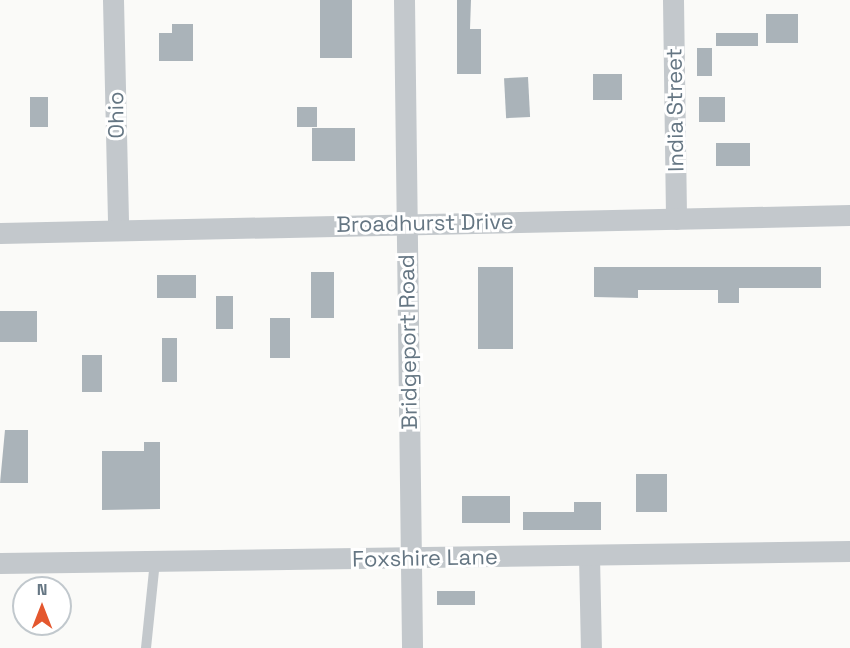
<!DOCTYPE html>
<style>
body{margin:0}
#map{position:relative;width:850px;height:648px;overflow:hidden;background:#fafaf8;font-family:"Space Grotesk",sans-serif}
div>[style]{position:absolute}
.building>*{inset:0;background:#aab3b9;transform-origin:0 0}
.lane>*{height:10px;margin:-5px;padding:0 5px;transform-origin:5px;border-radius:5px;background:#c3c8cc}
.street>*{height:21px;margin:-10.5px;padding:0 10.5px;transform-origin:10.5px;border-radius:10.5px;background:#c3c8cc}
span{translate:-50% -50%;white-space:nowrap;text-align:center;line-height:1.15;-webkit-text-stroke:6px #fff;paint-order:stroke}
.street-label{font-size:22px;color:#657683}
.north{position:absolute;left:12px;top:576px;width:60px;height:60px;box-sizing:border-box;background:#fff;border:2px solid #c1c8cd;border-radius:50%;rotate:0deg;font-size:16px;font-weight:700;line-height:24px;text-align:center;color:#657683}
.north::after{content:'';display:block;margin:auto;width:21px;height:27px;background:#e4572e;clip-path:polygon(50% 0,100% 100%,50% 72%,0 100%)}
</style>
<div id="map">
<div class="building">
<div style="left:320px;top:0;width:32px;height:58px"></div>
<div style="clip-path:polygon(457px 0,471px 0,470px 29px,481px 29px,481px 74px,457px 74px)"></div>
<div style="left:766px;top:14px;width:32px;height:29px"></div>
<div style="clip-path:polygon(172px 24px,193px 24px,193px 61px,159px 61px,159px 33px,172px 33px)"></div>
<div style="left:716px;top:33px;width:42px;height:13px"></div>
<div style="left:697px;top:48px;width:15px;height:28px"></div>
<div style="left:593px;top:74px;width:29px;height:26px"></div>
<div style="left:528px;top:77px;width:40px;height:24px;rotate:87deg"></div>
<div style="left:30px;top:97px;width:18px;height:30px"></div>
<div style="left:699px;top:97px;width:26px;height:25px"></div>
<div style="left:297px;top:107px;width:20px;height:20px"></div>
<div style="left:312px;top:128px;width:43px;height:33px"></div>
<div style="left:716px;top:143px;width:34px;height:23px"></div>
<div style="left:478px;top:267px;width:35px;height:82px"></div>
<div style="clip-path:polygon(594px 267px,821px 267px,821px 288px,739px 288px,739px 303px,718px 303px,718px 290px,638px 290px,638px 298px,594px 297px)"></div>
<div style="left:311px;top:272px;width:23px;height:46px"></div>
<div style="left:157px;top:275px;width:39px;height:23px"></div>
<div style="left:216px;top:296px;width:17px;height:33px"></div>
<div style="left:0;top:311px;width:37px;height:31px"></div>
<div style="left:270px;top:318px;width:20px;height:40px"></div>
<div style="left:162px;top:338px;width:15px;height:44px"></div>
<div style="left:82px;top:355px;width:20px;height:37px"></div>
<div style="clip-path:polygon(5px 430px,28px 430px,28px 483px,0 483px)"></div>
<div style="clip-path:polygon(144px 442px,160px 442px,160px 509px,102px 510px,102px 451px,144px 451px)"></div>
<div style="left:636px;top:474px;width:31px;height:38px"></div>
<div style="left:462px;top:496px;width:48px;height:27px"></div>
<div style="clip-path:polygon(574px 502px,601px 502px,601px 530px,523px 530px,523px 512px,574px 512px)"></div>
<div style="left:437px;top:591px;width:38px;height:14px"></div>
</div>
<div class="lane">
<div style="left:146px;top:648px;width:87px;rotate:-84.1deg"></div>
</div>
<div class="street">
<div style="left:113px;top:0;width:229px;rotate:88.7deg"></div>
<div style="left:404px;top:0;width:648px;rotate:89.29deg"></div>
<div style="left:673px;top:0;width:219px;rotate:89.2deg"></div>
<div style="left:0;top:233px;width:850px;rotate:-1.21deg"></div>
<div style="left:589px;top:556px;width:92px;rotate:88.8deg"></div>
<div style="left:0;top:563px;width:850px;rotate:-0.81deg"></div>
</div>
<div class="street-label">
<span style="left:675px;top:110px;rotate:-91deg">India Street</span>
<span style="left:116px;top:115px;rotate:-91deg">Ohio</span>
<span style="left:425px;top:223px;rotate:-1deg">Broadhurst Drive</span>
<span style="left:408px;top:342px;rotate:-91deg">Bridgeport Road</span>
<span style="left:425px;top:558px;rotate:-1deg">Foxshire Lane</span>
</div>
<div class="north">N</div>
</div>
